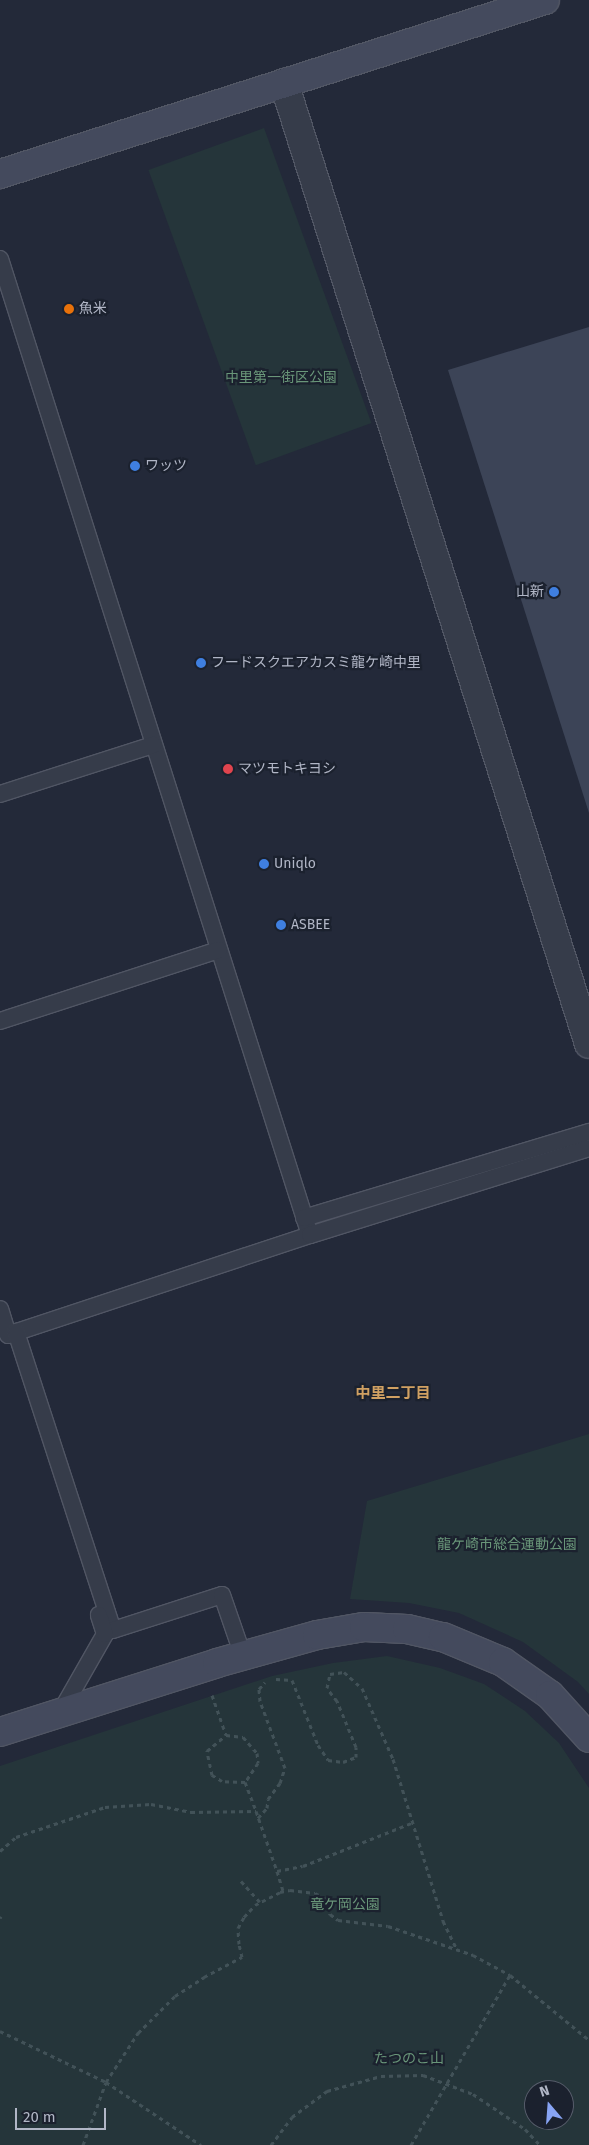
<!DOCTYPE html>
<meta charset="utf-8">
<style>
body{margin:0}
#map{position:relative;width:589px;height:2145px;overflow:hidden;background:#232939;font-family:"Fira Sans","Noto Sans JP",sans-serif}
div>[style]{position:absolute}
.green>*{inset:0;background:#25353a;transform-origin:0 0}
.building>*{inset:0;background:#3c4457}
.path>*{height:3px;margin-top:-1.5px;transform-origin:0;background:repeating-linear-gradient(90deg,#425258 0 4px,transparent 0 8px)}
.roads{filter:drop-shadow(1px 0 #515664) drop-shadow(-1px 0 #515664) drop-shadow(0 1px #515664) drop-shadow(0 -1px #515664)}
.lane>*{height:16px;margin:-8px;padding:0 8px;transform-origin:8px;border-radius:8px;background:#363c4a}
.street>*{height:28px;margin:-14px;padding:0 14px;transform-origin:14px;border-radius:14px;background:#363c4a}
.secondary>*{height:28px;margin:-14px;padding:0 14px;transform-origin:14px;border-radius:14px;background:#444a5d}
.dots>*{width:14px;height:14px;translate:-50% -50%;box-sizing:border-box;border:2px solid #1b212e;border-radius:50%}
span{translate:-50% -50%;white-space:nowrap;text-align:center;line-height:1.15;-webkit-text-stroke:4.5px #1b212e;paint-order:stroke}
.poi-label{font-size:14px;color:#b1b6c6}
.left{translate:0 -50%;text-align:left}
.right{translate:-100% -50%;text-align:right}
.park-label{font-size:14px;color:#699679}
.neighbourhood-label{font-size:15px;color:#d0a062;font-weight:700}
.north{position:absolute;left:524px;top:2080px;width:50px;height:50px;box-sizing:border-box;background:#1b212e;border:1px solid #575d6b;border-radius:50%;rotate:342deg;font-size:14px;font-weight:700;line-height:20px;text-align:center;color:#b1b6c6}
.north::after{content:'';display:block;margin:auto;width:18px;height:22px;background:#88a4f4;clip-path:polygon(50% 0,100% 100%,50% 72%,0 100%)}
.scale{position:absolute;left:15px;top:2108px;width:91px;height:22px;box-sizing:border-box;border:2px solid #b1b6c6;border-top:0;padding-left:6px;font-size:15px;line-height:18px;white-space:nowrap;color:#b1b6c6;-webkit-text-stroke:4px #1b212e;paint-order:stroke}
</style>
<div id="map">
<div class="green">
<div style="left:264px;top:128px;width:314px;height:123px;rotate:70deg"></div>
<div style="clip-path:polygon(589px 1434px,589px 1694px,578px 1682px,523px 1642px,459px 1613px,409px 1603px,350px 1599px,367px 1501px)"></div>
<div style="clip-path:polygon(evenodd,387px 1656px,440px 1668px,484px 1684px,525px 1711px,559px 1743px,589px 1788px,589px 2145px,0 2145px,0 1766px,272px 1676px,333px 1663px,387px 1656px,534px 2090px,564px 2090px,564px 2120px,534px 2120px,534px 2090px)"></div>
</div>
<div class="building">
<div style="clip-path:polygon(589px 327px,589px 813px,448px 370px)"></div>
</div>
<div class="path">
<div style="left:276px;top:1679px;width:16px;rotate:4deg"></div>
<div style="left:292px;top:1680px;width:70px;rotate:68.2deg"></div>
<div style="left:318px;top:1745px;width:18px;rotate:56deg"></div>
<div style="left:328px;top:1760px;width:15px;rotate:8deg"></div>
<div style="left:343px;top:1762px;width:14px;rotate:-21deg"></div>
<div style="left:356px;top:1757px;width:10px;rotate:-90deg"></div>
<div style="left:356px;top:1747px;width:50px;rotate:-112.4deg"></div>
<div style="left:337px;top:1701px;width:16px;rotate:-128deg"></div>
<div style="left:327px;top:1688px;width:14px;rotate:-78deg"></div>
<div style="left:330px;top:1674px;width:14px;rotate:-8deg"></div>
<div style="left:344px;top:1672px;width:24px;rotate:42deg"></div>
<div style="left:362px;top:1688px;width:77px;rotate:66.4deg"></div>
<div style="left:393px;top:1759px;width:170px;rotate:72.8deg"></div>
<div style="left:443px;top:1921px;width:32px;rotate:64deg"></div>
<div style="left:212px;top:1695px;width:42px;rotate:70.7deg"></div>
<div style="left:226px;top:1735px;width:17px;rotate:7deg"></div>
<div style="left:243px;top:1737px;width:21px;rotate:49deg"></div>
<div style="left:257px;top:1753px;width:10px;rotate:84deg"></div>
<div style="left:258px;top:1763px;width:23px;rotate:124deg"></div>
<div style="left:245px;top:1782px;width:23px;rotate:-178deg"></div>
<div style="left:222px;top:1781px;width:12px;rotate:-149deg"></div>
<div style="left:212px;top:1775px;width:25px;rotate:-102deg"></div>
<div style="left:207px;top:1751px;width:25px;rotate:-40deg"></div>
<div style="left:245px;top:1782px;width:31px;rotate:69deg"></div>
<div style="left:258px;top:1818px;width:13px;rotate:-48deg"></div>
<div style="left:267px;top:1808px;width:9px;rotate:-84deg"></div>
<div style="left:268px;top:1799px;width:20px;rotate:-53deg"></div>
<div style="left:280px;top:1783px;width:16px;rotate:-72deg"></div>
<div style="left:285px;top:1768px;width:72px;rotate:-110.5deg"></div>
<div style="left:260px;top:1701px;width:12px;rotate:-95deg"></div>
<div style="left:259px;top:1689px;width:9px;rotate:-49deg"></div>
<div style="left:0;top:1851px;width:21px;rotate:-41deg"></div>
<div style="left:16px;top:1837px;width:94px;rotate:-18.6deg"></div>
<div style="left:105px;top:1807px;width:46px;rotate:-3.7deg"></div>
<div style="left:151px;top:1804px;width:41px;rotate:11.3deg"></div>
<div style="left:191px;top:1812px;width:65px;rotate:-0.9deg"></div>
<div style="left:256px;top:1811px;width:64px;rotate:70.7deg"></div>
<div style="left:277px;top:1871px;width:26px;rotate:-11deg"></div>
<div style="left:303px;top:1866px;width:119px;rotate:-21.6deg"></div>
<div style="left:277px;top:1871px;width:21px;rotate:73deg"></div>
<div style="left:241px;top:1881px;width:28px;rotate:48deg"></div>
<div style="left:0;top:1918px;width:2px;rotate:-63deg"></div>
<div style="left:0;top:2031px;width:118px;rotate:25.7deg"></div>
<div style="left:106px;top:2082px;width:114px;rotate:33.6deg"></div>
<div style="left:83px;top:2145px;width:67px;rotate:-69.9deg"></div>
<div style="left:106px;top:2082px;width:59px;rotate:-56.9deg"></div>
<div style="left:138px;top:2033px;width:52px;rotate:-45deg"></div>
<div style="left:175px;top:1996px;width:35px;rotate:-33deg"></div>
<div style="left:204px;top:1977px;width:43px;rotate:-27.8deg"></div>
<div style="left:242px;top:1957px;width:13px;rotate:-103deg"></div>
<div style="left:239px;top:1944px;width:16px;rotate:-94deg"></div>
<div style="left:238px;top:1928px;width:13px;rotate:-61deg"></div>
<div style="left:244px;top:1917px;width:16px;rotate:-47deg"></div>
<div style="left:255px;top:1905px;width:28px;rotate:-27deg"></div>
<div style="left:280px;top:1892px;width:10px;rotate:-11deg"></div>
<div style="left:290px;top:1890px;width:25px;rotate:7deg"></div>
<div style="left:315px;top:1893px;width:11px;rotate:27deg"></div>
<div style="left:325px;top:1898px;width:17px;rotate:73deg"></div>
<div style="left:330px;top:1914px;width:10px;rotate:37deg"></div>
<div style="left:338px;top:1920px;width:50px;rotate:6.8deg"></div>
<div style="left:388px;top:1926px;width:90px;rotate:18.8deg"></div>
<div style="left:473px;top:1955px;width:42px;rotate:28.4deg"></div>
<div style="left:510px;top:1975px;width:102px;rotate:39.4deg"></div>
<div style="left:271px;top:2145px;width:35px;rotate:-53deg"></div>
<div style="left:292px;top:2117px;width:44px;rotate:-36.6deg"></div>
<div style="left:327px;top:2091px;width:56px;rotate:-15.5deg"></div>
<div style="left:381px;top:2076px;width:42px;rotate:-1.4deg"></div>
<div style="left:423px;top:2075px;width:53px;rotate:20.8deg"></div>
<div style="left:473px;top:2094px;width:63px;rotate:33.9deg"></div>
<div style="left:525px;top:2129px;width:22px;rotate:47deg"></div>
<div style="left:411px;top:2145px;width:197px;rotate:-59.8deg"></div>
</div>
<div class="roads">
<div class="lane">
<div style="left:0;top:259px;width:1024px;rotate:72.38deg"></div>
<div style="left:310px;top:1235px;width:318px;rotate:161.7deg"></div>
<div style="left:8px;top:1335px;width:27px;rotate:-107deg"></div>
<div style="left:0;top:794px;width:161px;rotate:-17.8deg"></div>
<div style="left:0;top:1021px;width:230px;rotate:-18deg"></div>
<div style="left:304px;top:1218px;width:298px;rotate:-16.8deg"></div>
<div style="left:310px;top:1235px;width:292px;rotate:-17.3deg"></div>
<div style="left:16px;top:1332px;width:313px;rotate:72deg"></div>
<div style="left:113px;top:1630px;width:114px;rotate:-17.8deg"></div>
<div style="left:222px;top:1595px;width:65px;rotate:71deg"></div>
<div style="left:60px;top:1713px;width:91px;rotate:-60.3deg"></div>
<div style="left:105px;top:1634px;width:20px;rotate:-108deg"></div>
</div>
<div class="street">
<div style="left:284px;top:83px;width:1008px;rotate:72.39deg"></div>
</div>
<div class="secondary">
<div style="left:0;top:174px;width:572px;rotate:-17.71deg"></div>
<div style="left:0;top:1732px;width:228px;rotate:-17.6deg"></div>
<div style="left:217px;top:1663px;width:104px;rotate:-15.6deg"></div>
<div style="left:317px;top:1635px;width:48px;rotate:-9.7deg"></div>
<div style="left:364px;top:1627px;width:43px;rotate:2.7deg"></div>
<div style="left:407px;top:1629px;width:37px;rotate:13deg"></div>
<div style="left:443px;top:1637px;width:65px;rotate:22.6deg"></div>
<div style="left:503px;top:1662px;width:57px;rotate:35.1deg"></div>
<div style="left:550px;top:1695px;width:58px;rotate:47.8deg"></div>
</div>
</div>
<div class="dots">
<div style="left:69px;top:309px;background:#e8710a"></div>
<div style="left:135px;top:466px;background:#3f7fe0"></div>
<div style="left:554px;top:592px;background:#3f7fe0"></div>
<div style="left:201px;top:663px;background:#3f7fe0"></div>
<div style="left:228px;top:769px;background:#e0444e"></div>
<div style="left:264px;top:864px;background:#3f7fe0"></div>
<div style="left:281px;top:925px;background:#3f7fe0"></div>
</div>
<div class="poi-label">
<span class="left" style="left:79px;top:309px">魚米</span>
<span class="left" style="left:145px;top:466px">ワッツ</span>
<span class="right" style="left:544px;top:592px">山新</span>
<span class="left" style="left:211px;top:663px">フードスクエアカスミ龍ケ崎中里</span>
<span class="left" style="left:238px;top:769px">マツモトキヨシ</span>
<span class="left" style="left:274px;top:864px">Uniqlo</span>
<span class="left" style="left:291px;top:925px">ASBEE</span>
</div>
<div class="park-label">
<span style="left:281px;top:378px">中里第一街区公園</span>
<span style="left:507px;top:1545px">龍ケ崎市総合運動公園</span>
<span style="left:345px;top:1905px">竜ケ岡公園</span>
<span style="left:409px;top:2059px">たつのこ山</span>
</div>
<div class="neighbourhood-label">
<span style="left:393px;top:1394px">中里二丁目</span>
</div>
<div class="north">N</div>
<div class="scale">20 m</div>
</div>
